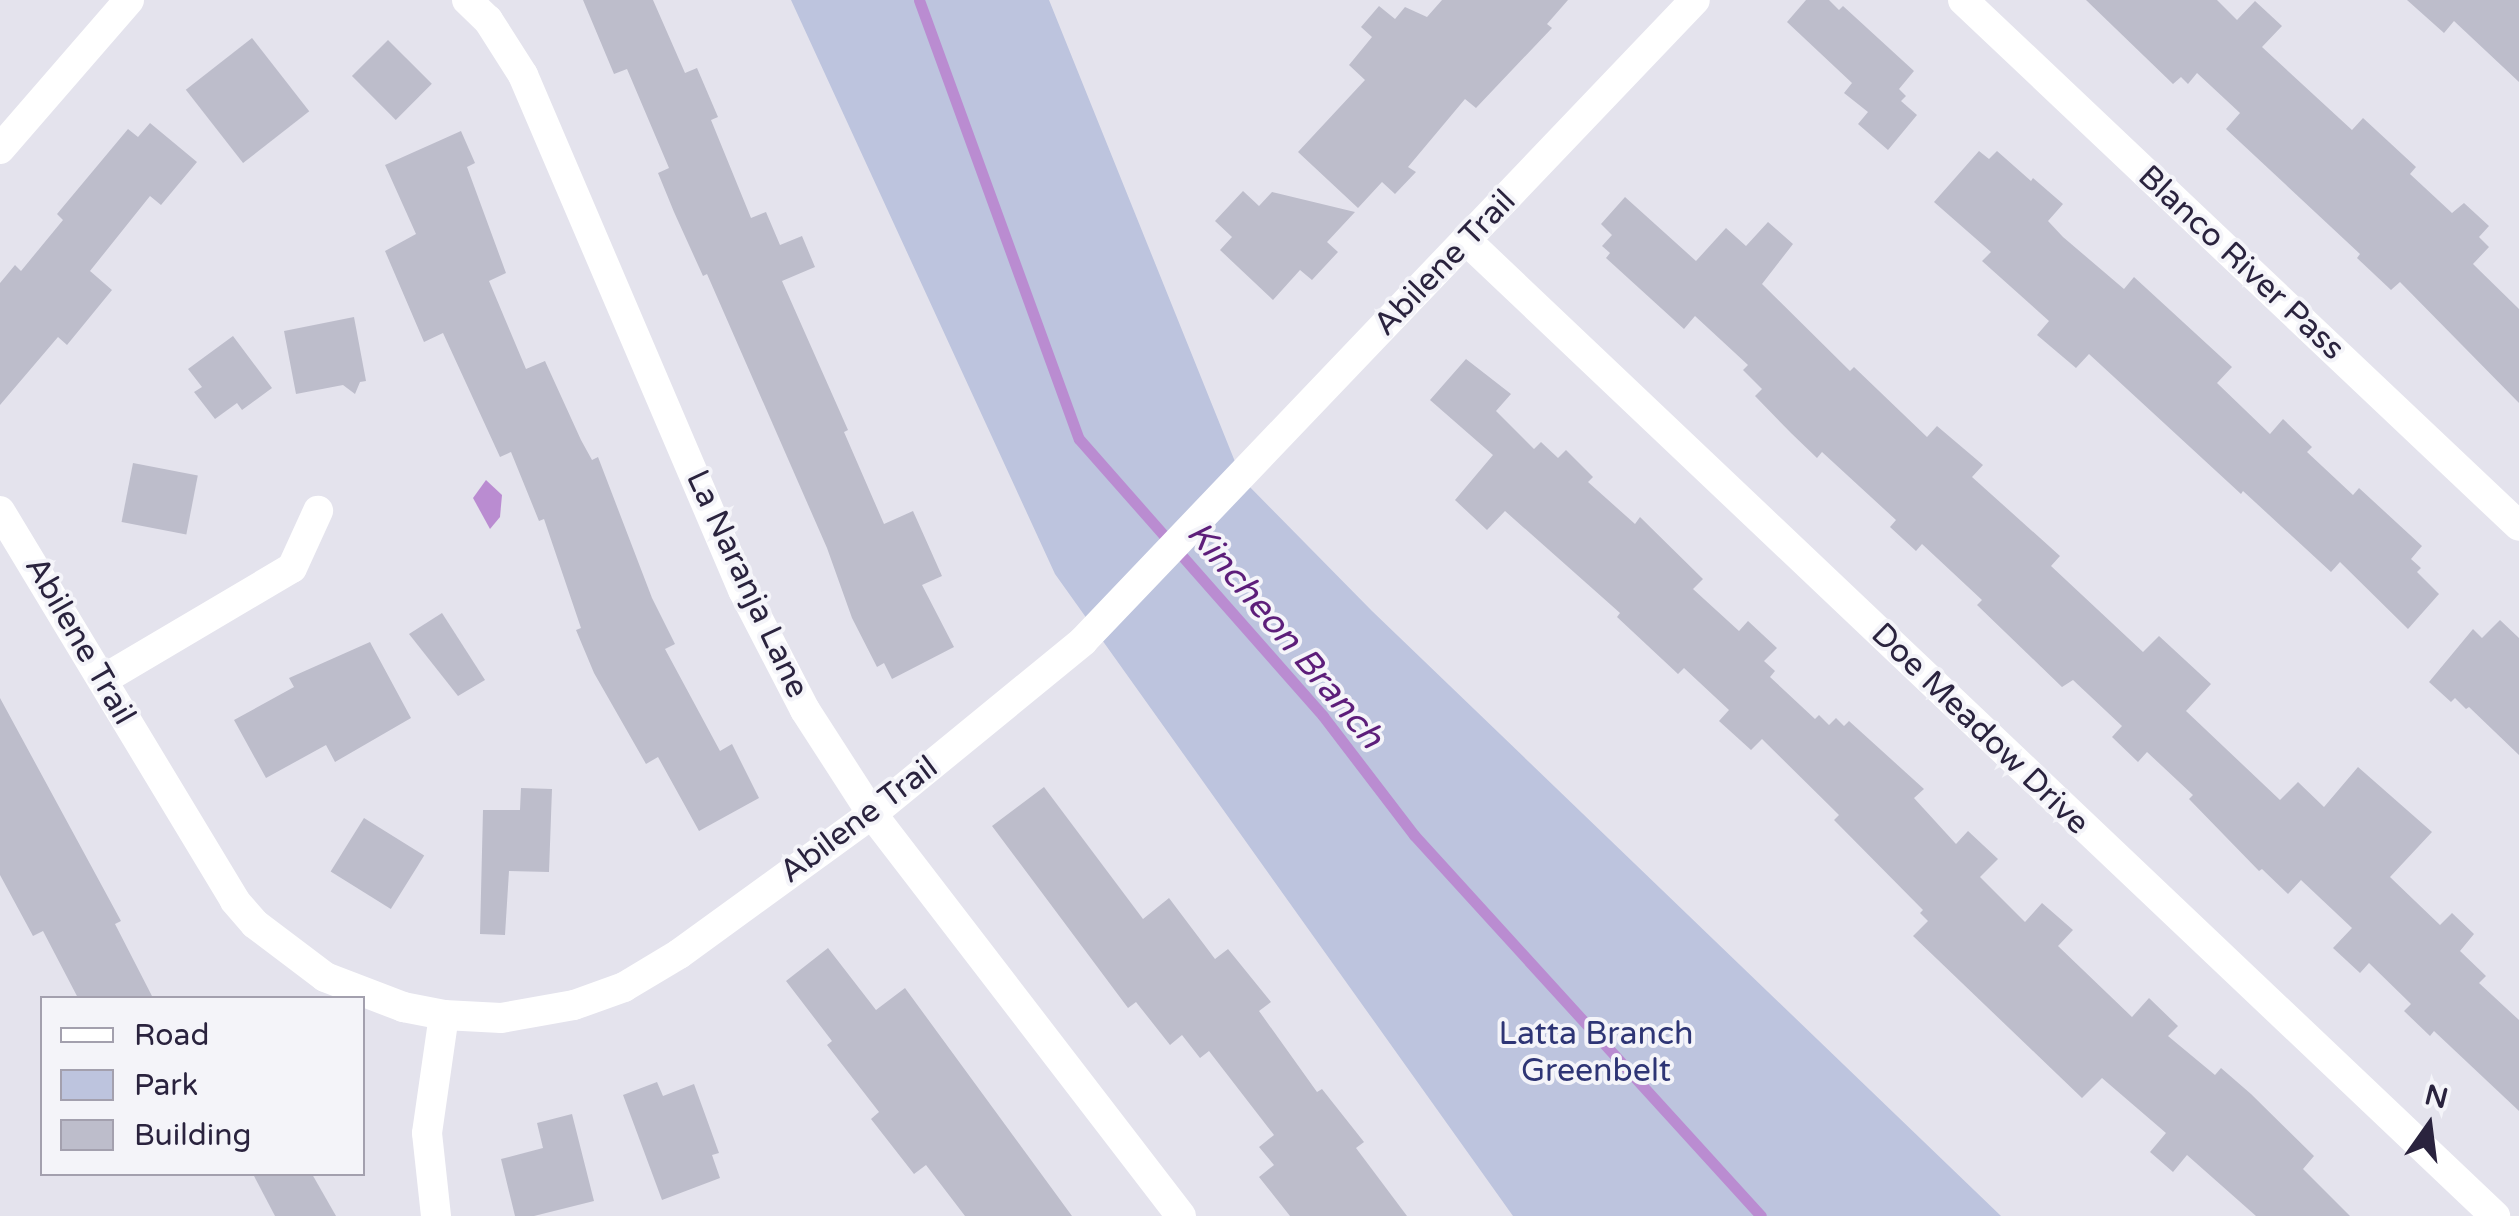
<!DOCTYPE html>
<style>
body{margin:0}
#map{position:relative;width:2519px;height:1216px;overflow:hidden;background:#e4e3ed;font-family:"Varela Round",sans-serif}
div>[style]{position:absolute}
.green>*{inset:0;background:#bdc4de}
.water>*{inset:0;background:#ba8cd1}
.stream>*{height:11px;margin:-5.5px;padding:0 5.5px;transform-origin:5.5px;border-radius:5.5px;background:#ba8cd1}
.building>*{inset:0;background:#bdbdcb;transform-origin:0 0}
.minor>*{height:30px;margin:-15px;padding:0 15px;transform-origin:15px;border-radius:15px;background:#fff}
span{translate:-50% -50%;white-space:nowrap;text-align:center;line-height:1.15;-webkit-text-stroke:8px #f4f4f9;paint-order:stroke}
.street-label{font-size:32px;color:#2a233e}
.park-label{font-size:32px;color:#2e3575}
.water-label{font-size:35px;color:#5d1e7a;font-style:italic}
.legend{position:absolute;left:40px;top:996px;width:325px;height:180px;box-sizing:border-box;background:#f4f4f9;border:2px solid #a3a0ae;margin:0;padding:12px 18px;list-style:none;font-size:30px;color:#2a233e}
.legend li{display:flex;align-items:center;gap:20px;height:50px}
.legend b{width:50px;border:2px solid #a3a0ae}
.north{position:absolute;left:2379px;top:1076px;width:100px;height:100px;-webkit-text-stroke:8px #f4f4f9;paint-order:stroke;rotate:14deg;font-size:28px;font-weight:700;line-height:40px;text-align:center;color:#2a233e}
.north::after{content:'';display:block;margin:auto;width:35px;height:45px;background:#2a233e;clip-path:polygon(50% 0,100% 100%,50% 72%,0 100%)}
</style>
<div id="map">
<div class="green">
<div style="clip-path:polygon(791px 0,1049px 0,1242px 479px,1372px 611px,2001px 1216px,1513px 1216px,1055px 574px)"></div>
</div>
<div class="water">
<div style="clip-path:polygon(486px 480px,502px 495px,500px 517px,490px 529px,473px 498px)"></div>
</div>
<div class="stream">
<div style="left:919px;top:0;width:467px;rotate:70deg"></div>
<div style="left:1079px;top:439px;width:369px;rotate:48.6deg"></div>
<div style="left:1323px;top:716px;width:150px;rotate:52.6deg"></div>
<div style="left:1414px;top:835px;width:515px;rotate:47.67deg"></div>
</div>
<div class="building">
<div style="clip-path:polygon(583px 0,653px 0,685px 73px,697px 68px,718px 117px,711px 120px,751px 218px,766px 212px,780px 245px,802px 236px,815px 267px,782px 281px,848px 430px,844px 432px,884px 524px,913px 511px,942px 576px,922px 585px,954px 647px,892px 679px,884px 663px,877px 667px,852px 618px,827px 548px,707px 274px,703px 276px,674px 212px,658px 173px,669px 168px,627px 69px,614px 74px)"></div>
<div style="clip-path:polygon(1442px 0,1568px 0,1547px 24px,1552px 28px,1476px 108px,1465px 99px,1408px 167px,1416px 172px,1395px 194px,1382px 182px,1358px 208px,1298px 152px,1365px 80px,1349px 65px,1372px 37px,1361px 27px,1379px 6px,1395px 19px,1405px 7px,1427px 17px)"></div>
<div style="clip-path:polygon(1806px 0,1829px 0,1839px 10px,1843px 6px,1914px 71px,1899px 89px,1906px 96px,1901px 101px,1917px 115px,1888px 150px,1858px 124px,1868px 112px,1844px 93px,1852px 83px,1787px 22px)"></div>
<div style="clip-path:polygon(2086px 0,2217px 0,2237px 20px,2255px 1px,2282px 26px,2262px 47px,2352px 130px,2363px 118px,2416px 167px,2410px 174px,2452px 213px,2464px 203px,2489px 226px,2479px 237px,2489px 247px,2473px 264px,2519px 309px,2519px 403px,2400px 282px,2391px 290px,2357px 258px,2360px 254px,2226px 129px,2240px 113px,2197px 73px,2188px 84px,2181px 77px,2173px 84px)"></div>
<div style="clip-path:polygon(2407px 0,2519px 0,2519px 82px,2454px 21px,2444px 33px)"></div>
<div style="left:252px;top:38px;width:93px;height:84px;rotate:52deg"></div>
<div style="left:388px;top:40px;width:62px;height:51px;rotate:45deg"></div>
<div style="clip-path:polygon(150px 123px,197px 162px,161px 205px,150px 196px,90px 271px,112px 290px,67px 345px,58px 337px,0 405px,0 283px,15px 265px,21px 271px,63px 220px,57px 214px,128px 129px,138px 137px)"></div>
<div style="clip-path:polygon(461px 131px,475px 163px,467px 167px,506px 273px,489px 281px,526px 369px,545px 361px,581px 440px,592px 460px,598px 457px,652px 598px,675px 644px,665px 649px,720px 751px,732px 744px,759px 798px,699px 831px,658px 757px,646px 764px,594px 673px,576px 630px,581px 628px,544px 519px,539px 521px,511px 452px,500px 457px,443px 333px,424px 342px,385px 251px,416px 234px,385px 165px)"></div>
<div style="clip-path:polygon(1979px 151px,1989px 159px,1997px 151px,2031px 181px,2033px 178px,2063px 204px,2048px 221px,2063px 237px,2124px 289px,2134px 277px,2232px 367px,2217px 383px,2270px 434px,2283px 419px,2312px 447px,2307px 452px,2353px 495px,2359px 488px,2422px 546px,2411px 559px,2421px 568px,2417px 572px,2439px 594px,2408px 629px,2340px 562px,2331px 572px,2243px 491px,2241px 494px,2089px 354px,2076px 368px,2037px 335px,2049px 321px,1982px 261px,1991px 252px,1934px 202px)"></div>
<div style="clip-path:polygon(1243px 191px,1259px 206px,1272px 192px,1355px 212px,1327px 242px,1338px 252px,1312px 280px,1300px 270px,1273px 300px,1220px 250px,1232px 237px,1215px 221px)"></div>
<div style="clip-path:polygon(1625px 197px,1696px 261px,1726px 228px,1746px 246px,1768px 222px,1793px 244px,1762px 284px,1850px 371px,1854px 367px,1927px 437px,1937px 426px,1983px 465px,1972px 477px,2060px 556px,2051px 566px,2143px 652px,2159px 636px,2211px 684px,2186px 711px,2280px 800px,2298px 782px,2324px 807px,2358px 767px,2432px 832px,2390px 877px,2440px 925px,2452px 913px,2474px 934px,2460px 951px,2486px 976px,2479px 983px,2519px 1020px,2519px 1111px,2434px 1031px,2430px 1036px,2404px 1011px,2411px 1004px,2369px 963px,2360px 973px,2333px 948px,2352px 928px,2301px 880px,2288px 894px,2262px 869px,2259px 871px,2189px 799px,2193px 795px,2147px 752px,2138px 762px,2112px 737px,2122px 726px,2073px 680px,2062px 687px,1977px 605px,1982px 600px,1922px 544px,1916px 551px,1890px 527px,1896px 520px,1822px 452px,1817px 458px,1791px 433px,1755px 396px,1762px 389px,1743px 370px,1748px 365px,1695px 316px,1684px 329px,1606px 258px,1610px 253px,1602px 246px,1612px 235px,1601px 224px)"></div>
<div style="clip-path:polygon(354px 317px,366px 381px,360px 382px,355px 394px,343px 385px,296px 394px,284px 331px)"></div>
<div style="clip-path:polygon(233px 336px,272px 388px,242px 410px,237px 403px,215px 419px,194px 392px,202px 387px,188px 369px)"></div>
<div style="clip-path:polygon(1466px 359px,1511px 394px,1496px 411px,1534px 449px,1541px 442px,1558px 458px,1566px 450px,1593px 477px,1588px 482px,1635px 524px,1640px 517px,1703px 579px,1693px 589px,1739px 631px,1748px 621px,1777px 648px,1764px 661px,1775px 671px,1770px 677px,1815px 719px,1819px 715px,1829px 725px,1836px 718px,1844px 726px,1849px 721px,1924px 789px,1914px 798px,1956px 844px,1968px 831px,1998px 859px,1980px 877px,2025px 922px,2042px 903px,2073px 930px,2058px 946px,2132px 1017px,2149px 998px,2178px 1026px,2168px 1036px,2215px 1075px,2221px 1068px,2251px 1094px,2314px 1156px,2303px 1169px,2350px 1216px,2256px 1216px,2187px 1155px,2173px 1172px,2150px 1152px,2166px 1133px,2102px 1078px,2082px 1098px,1913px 936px,1928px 921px,1920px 913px,1923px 910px,1834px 820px,1839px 815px,1762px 739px,1751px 750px,1719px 721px,1729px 710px,1684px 668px,1678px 674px,1617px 617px,1620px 613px,1505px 511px,1487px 530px,1455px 500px,1493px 455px,1430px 400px)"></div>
<div style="left:133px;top:463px;width:66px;height:60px;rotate:11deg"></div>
<div style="clip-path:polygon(442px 613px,485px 680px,458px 696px,409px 634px)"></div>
<div style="clip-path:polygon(2500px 620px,2519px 638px,2519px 755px,2469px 707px,2466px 709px,2455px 698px,2451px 702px,2429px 682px,2473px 629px,2482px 638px)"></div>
<div style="clip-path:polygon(370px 642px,411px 718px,335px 762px,326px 745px,266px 778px,234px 720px,294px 687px,289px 678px)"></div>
<div style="clip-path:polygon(0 698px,121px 921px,115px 924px,153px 998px,78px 998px,43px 931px,33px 936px,0 875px)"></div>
<div style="clip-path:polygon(1044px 787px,1143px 919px,1169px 898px,1215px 959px,1228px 949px,1271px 1002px,1259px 1011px,1317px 1092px,1322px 1089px,1364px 1142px,1356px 1148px,1407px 1216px,1290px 1216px,1259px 1177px,1274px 1165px,1259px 1147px,1274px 1135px,1209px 1051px,1200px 1058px,1182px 1035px,1170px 1045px,1136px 1002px,1128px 1008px,992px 826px)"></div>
<div style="clip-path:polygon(521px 788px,552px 789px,549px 872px,509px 871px,505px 935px,480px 934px,483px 810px,520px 810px)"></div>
<div style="left:364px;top:818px;width:71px;height:63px;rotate:32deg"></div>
<div style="clip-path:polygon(828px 948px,876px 1010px,905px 988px,1072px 1216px,965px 1216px,926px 1165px,914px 1174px,871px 1119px,879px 1112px,827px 1045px,832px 1041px,786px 981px)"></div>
<div style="clip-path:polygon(657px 1082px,663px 1096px,694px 1084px,719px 1153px,712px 1155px,720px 1178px,662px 1200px,623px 1095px)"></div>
<div style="clip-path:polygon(572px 1114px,594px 1201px,534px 1216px,515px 1216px,501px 1159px,543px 1148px,537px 1123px)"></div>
<div style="clip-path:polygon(253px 1174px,312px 1174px,336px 1216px,275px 1216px)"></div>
</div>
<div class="minor">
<div style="left:467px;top:0;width:29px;rotate:44deg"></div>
<div style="left:488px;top:20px;width:65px;rotate:57.5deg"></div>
<div style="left:523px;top:75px;width:560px;rotate:66.87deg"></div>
<div style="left:743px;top:590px;width:135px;rotate:62.7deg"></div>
<div style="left:805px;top:710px;width:124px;rotate:57.2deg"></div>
<div style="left:872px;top:814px;width:507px;rotate:52.45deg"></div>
<div style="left:1963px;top:0;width:765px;rotate:43.41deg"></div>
<div style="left:0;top:149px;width:197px;rotate:-49.1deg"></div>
<div style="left:1467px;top:241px;width:1417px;rotate:43.48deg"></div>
<div style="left:0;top:511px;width:455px;rotate:58.9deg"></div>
<div style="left:235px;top:901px;width:30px;rotate:49deg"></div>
<div style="left:255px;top:924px;width:88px;rotate:37.1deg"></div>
<div style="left:325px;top:977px;width:84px;rotate:21deg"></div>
<div style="left:403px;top:1007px;width:42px;rotate:11deg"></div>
<div style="left:444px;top:1015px;width:57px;rotate:3deg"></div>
<div style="left:501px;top:1018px;width:74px;rotate:-10.1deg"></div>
<div style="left:574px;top:1005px;width:53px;rotate:-19.8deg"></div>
<div style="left:624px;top:987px;width:64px;rotate:-31deg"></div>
<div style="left:679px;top:954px;width:238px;rotate:-36deg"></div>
<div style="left:872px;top:814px;width:273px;rotate:-39.3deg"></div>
<div style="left:1083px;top:641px;width:886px;rotate:-46.33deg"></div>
<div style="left:104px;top:679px;width:218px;rotate:-30.6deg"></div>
<div style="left:292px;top:568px;width:63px;rotate:-65.5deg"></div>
<div style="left:436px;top:1216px;width:83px;rotate:-96.2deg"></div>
<div style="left:427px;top:1133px;width:119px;rotate:-81.8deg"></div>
</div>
<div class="street-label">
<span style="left:1445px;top:263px;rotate:-46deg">Abilene Trail</span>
<span style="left:2241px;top:263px;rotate:43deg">Blanco River Pass</span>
<span style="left:747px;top:584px;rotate:65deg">La Naranja Lane</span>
<span style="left:80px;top:641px;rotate:60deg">Abilene Trail</span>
<span style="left:1980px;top:729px;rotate:44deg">Doe Meadow Drive</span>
<span style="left:859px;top:820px;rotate:-37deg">Abilene Trail</span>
</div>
<div class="park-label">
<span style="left:1596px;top:1053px">Latta Branch<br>Greenbelt</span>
</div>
<div class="water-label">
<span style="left:1285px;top:635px;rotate:50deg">Kincheon Branch</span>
</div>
<ul class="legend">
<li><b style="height:12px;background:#fff"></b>Road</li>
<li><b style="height:28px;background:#bdc4de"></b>Park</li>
<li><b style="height:28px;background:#bdbdcb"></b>Building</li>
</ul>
<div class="north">N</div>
</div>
